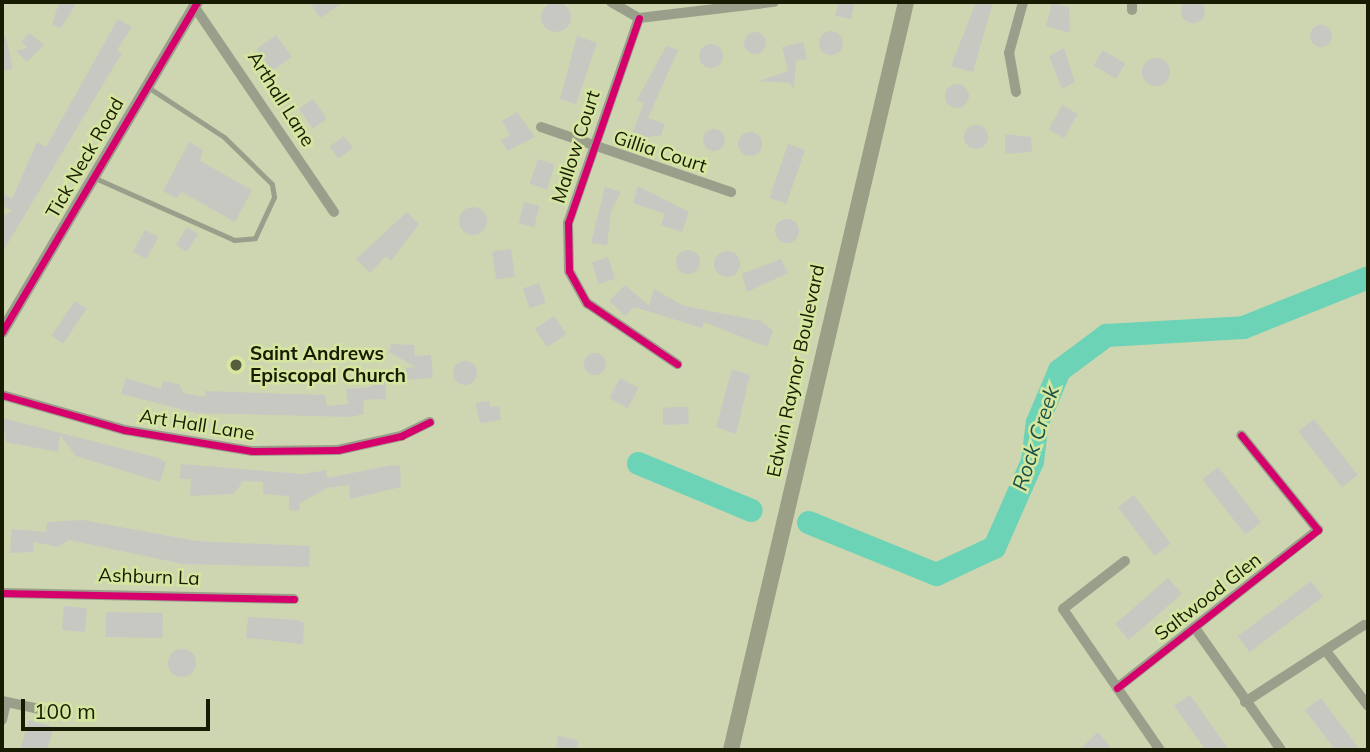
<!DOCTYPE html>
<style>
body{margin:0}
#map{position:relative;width:1370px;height:752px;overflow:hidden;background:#cdd6b0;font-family:Mulish,sans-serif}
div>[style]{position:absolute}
.river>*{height:23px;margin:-11.5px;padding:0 11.5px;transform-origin:11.5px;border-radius:11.5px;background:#6cd3b6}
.building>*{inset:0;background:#c8c8c3;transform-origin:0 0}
.round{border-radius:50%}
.service>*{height:5px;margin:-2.5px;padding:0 2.5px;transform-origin:2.5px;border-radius:2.5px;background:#9a9f8c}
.minor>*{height:10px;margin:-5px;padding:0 5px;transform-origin:5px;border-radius:5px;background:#9a9f8c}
.tertiary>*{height:12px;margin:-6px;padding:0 6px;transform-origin:6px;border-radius:6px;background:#9a9f8c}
.primary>*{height:16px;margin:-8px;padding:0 8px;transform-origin:8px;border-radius:8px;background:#9a9f86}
.cycleway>*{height:7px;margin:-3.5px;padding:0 3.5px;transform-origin:3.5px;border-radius:3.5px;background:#d6006c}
.dots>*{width:19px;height:19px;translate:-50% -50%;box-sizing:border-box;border:4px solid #d5e6a0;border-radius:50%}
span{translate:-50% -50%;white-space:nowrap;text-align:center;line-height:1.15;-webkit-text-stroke:5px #d5e6a0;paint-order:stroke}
.street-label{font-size:19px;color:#161b01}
.poi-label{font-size:19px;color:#161b01;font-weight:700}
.left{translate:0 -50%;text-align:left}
.water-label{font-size:21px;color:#185248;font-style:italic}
.frame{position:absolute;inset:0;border:4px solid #161b01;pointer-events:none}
.scale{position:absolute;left:21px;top:699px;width:189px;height:32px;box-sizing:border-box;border:4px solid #161b01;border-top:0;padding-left:9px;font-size:21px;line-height:24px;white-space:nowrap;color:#161b01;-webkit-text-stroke:5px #d5e6a0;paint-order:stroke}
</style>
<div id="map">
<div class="river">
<div style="left:638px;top:463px;width:122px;rotate:22.6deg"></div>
<div style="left:808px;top:522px;width:138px;rotate:22.1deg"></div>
<div style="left:936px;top:574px;width:64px;rotate:-25deg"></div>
<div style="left:994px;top:547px;width:94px;rotate:-66.2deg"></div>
<div style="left:1032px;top:461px;width:39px;rotate:-83deg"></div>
<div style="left:1037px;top:422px;width:56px;rotate:-67.1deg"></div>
<div style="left:1059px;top:370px;width:59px;rotate:-36.7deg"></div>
<div style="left:1106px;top:335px;width:137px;rotate:-3.3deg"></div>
<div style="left:1243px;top:327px;width:135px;rotate:-21.8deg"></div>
</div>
<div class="building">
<div class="round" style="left:1181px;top:-1px;width:24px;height:24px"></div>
<div style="clip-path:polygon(59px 2px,77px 2px,61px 28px,52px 25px)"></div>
<div style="clip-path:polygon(310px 2px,344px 2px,320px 18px)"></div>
<div style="clip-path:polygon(839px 2px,855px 2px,851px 19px,835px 16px)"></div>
<div style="clip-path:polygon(976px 2px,993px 2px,973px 72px,951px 66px)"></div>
<div class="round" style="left:541px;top:2px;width:30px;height:30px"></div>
<div style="clip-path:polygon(1052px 3px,1069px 7px,1070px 33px,1046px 26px)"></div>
<div style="clip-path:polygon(118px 19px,132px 27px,117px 50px,122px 53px,2px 253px,2px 217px,12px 211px,2px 205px,2px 193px,12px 199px,37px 142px,46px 147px)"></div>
<div class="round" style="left:1310px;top:25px;width:22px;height:22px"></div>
<div class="round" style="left:819px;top:31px;width:24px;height:24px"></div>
<div class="round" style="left:744px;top:32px;width:22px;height:22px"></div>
<div style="clip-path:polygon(30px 33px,44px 45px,27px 62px,16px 51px,28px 48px,21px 41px)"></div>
<div style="left:276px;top:35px;width:27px;height:24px;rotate:54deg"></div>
<div style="clip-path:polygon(577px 36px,597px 43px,576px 104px,560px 99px)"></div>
<div style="clip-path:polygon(6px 37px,13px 69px,2px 71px,2px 38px)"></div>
<div style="clip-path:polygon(803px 42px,807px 59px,796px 61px,794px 89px,790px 83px,759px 81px,788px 71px,782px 47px)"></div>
<div class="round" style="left:699px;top:44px;width:24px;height:24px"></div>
<div style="clip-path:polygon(666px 46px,678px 50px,648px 118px,665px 124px,661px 135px,638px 139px,631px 136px,644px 103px,637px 100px)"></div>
<div style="clip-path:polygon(1064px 48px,1075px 82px,1062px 89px,1049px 56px)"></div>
<div style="left:1103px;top:50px;width:26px;height:18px;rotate:31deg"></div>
<div class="round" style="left:1142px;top:58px;width:28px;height:28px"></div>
<div class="round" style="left:945px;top:84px;width:24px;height:24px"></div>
<div style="left:313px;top:99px;width:24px;height:17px;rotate:55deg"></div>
<div style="left:1062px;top:105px;width:18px;height:28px;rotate:29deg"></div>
<div style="clip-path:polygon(517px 112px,535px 137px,507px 151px,501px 140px,510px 135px,502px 121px)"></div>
<div class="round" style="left:964px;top:125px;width:24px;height:24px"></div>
<div class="round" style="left:703px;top:129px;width:22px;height:22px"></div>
<div class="round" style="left:738px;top:132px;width:24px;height:24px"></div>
<div style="clip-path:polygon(1005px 134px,1031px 137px,1032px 152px,1005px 154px)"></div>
<div style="left:344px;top:136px;width:15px;height:18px;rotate:53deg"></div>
<div style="clip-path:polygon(189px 142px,203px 150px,200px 161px,252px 190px,235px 222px,182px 192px,176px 198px,163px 191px)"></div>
<div style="left:788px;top:144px;width:18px;height:57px;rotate:19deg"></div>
<div style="left:538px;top:159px;width:18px;height:26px;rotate:19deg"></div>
<div style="clip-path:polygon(638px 186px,689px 212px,682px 232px,661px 225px,665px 214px,633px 203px)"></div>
<div style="clip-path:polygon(605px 187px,621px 192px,611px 211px,607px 245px,591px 243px)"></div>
<div style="left:524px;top:202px;width:16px;height:22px;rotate:14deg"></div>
<div class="round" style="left:459px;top:207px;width:28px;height:28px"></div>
<div style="clip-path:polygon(407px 212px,419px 224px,391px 261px,386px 256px,370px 273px,356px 259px)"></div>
<div class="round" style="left:775px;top:219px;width:24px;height:24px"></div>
<div style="left:187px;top:227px;width:13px;height:21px;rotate:32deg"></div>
<div style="left:145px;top:230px;width:15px;height:25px;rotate:28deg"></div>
<div style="left:511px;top:249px;width:28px;height:19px;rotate:82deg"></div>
<div class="round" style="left:676px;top:250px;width:24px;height:24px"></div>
<div class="round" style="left:714px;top:251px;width:26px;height:26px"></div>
<div style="left:608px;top:257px;width:23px;height:17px;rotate:72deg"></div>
<div style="clip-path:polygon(781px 259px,788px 273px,747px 292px,742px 274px)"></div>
<div style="left:539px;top:283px;width:21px;height:17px;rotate:71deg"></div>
<div style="clip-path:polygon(625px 285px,649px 306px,654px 289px,684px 306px,761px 321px,773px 330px,767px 347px,704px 322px,702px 328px,634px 307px,625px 316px,609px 301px)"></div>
<div style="left:75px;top:301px;width:14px;height:42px;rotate:34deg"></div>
<div style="left:554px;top:316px;width:22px;height:23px;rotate:56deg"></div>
<div style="clip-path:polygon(391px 344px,414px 345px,415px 356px,431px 355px,433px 378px,407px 380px,406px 368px,416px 367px,389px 352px)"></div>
<div class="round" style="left:584px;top:353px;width:22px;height:22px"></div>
<div class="round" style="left:453px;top:361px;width:24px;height:24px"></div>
<div style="clip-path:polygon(732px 369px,750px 375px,736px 434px,716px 427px)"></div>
<div style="clip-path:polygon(385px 376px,386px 399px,363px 400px,364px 414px,350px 417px,196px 413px,121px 394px,126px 378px,161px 389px,163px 381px,179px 384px,184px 393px,205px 397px,205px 391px,325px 395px,327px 406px,348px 404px,346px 389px,371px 387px,370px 377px)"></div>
<div style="left:620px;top:378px;width:21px;height:23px;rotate:28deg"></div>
<div style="clip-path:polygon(489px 401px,490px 407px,499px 406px,501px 420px,480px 423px,475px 403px)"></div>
<div style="clip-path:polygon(674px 407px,688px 407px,689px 424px,663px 425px,663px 408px)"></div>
<div style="clip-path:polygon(2px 418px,159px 458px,166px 463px,160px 482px,76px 456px,60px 435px,58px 452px,6px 442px)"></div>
<div style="left:1314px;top:419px;width:71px;height:20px;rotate:52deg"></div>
<div style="clip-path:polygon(181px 464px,302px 474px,326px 470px,327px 478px,392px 465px,400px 466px,401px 487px,350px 499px,349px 485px,327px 488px,300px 503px,299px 511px,289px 510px,289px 496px,263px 494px,263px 482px,243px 481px,234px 494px,190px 496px,191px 479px,180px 479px)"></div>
<div style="left:1218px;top:467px;width:70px;height:20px;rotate:52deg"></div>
<div style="left:1134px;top:495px;width:61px;height:20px;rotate:53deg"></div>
<div style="clip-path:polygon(83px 520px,196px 541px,310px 546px,309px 567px,183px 564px,69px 540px,57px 547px,34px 542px,33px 552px,10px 553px,12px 529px,46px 532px,47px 522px)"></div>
<div style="left:1168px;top:578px;width:21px;height:70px;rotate:49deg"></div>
<div style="left:1311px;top:581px;width:20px;height:92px;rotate:53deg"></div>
<div style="left:64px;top:606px;width:23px;height:24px;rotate:5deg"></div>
<div style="left:106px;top:612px;width:57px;height:25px;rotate:1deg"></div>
<div style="clip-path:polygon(248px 617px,298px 620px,304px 623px,303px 644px,246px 638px)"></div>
<div class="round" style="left:168px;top:649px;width:28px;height:28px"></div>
<div style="clip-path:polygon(1190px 695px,1229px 750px,1206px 750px,1174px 706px)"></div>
<div style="clip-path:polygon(1321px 698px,1360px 750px,1335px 750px,1305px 710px)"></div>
<div style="clip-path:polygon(29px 720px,54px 727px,47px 750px,20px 750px)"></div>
<div style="clip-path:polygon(1098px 732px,1113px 750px,1079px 750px)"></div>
<div style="clip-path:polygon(558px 736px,578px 740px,576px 750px,556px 750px)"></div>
</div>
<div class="service">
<div style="left:95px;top:178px;width:152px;rotate:24deg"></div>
<div style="left:234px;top:240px;width:21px;rotate:-5deg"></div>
<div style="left:255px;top:238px;width:45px;rotate:-65.1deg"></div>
<div style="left:274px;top:197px;width:13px;rotate:-99deg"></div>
<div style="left:272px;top:184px;width:67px;rotate:-135.6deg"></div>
<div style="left:224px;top:137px;width:91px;rotate:-146.7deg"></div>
</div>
<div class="minor">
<div style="left:611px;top:2px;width:32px;rotate:30deg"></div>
<div style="left:639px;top:18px;width:136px;rotate:-6.8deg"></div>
<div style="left:1132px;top:2px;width:8px;rotate:90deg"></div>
<div style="left:194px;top:6px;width:249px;rotate:55.8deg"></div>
<div style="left:639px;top:18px;width:217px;rotate:109.1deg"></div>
<div style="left:568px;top:223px;width:48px;rotate:88.8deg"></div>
<div style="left:569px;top:271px;width:37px;rotate:61deg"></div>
<div style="left:587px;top:303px;width:109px;rotate:34.1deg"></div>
<div style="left:1016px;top:92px;width:40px;rotate:-100deg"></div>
<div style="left:1009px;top:53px;width:53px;rotate:-74.6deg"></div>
<div style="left:541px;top:127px;width:201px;rotate:18.9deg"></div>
<div style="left:2px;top:395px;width:128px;rotate:15.9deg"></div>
<div style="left:125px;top:430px;width:129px;rotate:9.4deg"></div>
<div style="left:252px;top:451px;width:86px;rotate:-0.7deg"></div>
<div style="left:338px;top:450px;width:65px;rotate:-12.5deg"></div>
<div style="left:401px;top:436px;width:32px;rotate:-26deg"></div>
<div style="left:1125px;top:561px;width:78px;rotate:142.3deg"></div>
<div style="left:1063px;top:609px;width:171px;rotate:55.5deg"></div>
<div style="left:2px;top:593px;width:292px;rotate:1.2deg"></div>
<div style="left:1195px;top:628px;width:149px;rotate:54.8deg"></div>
<div style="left:1326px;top:651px;width:69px;rotate:52.6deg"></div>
<div style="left:1117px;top:688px;width:256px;rotate:-38.2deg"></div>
<div style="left:1318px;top:530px;width:122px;rotate:-129deg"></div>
<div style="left:2px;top:701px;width:40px;rotate:12deg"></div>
<div style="left:1245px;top:702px;width:142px;rotate:-32.9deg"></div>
<div style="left:2px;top:720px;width:18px;rotate:-77deg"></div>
</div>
<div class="tertiary">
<div style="left:2px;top:332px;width:383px;rotate:-59.4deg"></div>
</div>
<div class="primary">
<div style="left:731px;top:750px;width:768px;rotate:-76.83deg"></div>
</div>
<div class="cycleway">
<div style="left:639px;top:18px;width:217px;rotate:109.1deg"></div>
<div style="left:568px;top:223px;width:48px;rotate:88.8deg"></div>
<div style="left:569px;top:271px;width:37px;rotate:61deg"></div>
<div style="left:587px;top:303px;width:109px;rotate:34.1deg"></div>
<div style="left:2px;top:332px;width:383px;rotate:-59.4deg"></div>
<div style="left:2px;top:395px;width:128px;rotate:15.9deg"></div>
<div style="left:125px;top:430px;width:129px;rotate:9.4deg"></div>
<div style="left:252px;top:451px;width:86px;rotate:-0.7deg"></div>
<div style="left:338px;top:450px;width:65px;rotate:-12.5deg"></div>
<div style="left:401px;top:436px;width:32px;rotate:-26deg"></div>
<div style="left:2px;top:593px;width:292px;rotate:1.2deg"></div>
<div style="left:1117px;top:688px;width:256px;rotate:-38.2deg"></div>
<div style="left:1318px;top:530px;width:122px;rotate:-129deg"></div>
</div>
<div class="dots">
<div style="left:236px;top:365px;background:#565c3e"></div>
</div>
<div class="street-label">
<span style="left:281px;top:99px;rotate:58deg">Arthall Lane</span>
<span style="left:576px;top:147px;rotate:-72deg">Mallow Court</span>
<span style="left:660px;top:152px;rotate:18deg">Gillia Court</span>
<span style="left:85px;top:158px;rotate:-60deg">Tick Neck Road</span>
<span style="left:796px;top:371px;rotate:-78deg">Edwin Raynor Boulevard</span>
<span style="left:197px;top:425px;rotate:9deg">Art Hall Lane</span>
<span style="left:149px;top:577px;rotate:2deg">Ashburn La</span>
<span style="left:1208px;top:597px;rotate:-38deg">Saltwood Glen</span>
</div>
<div class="poi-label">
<span class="left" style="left:250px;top:365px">Saint Andrews<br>Episcopal Church</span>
</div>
<div class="water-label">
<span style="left:1035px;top:438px;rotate:-72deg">Rock Creek</span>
</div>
<div class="frame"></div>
<div class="scale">100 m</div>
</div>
